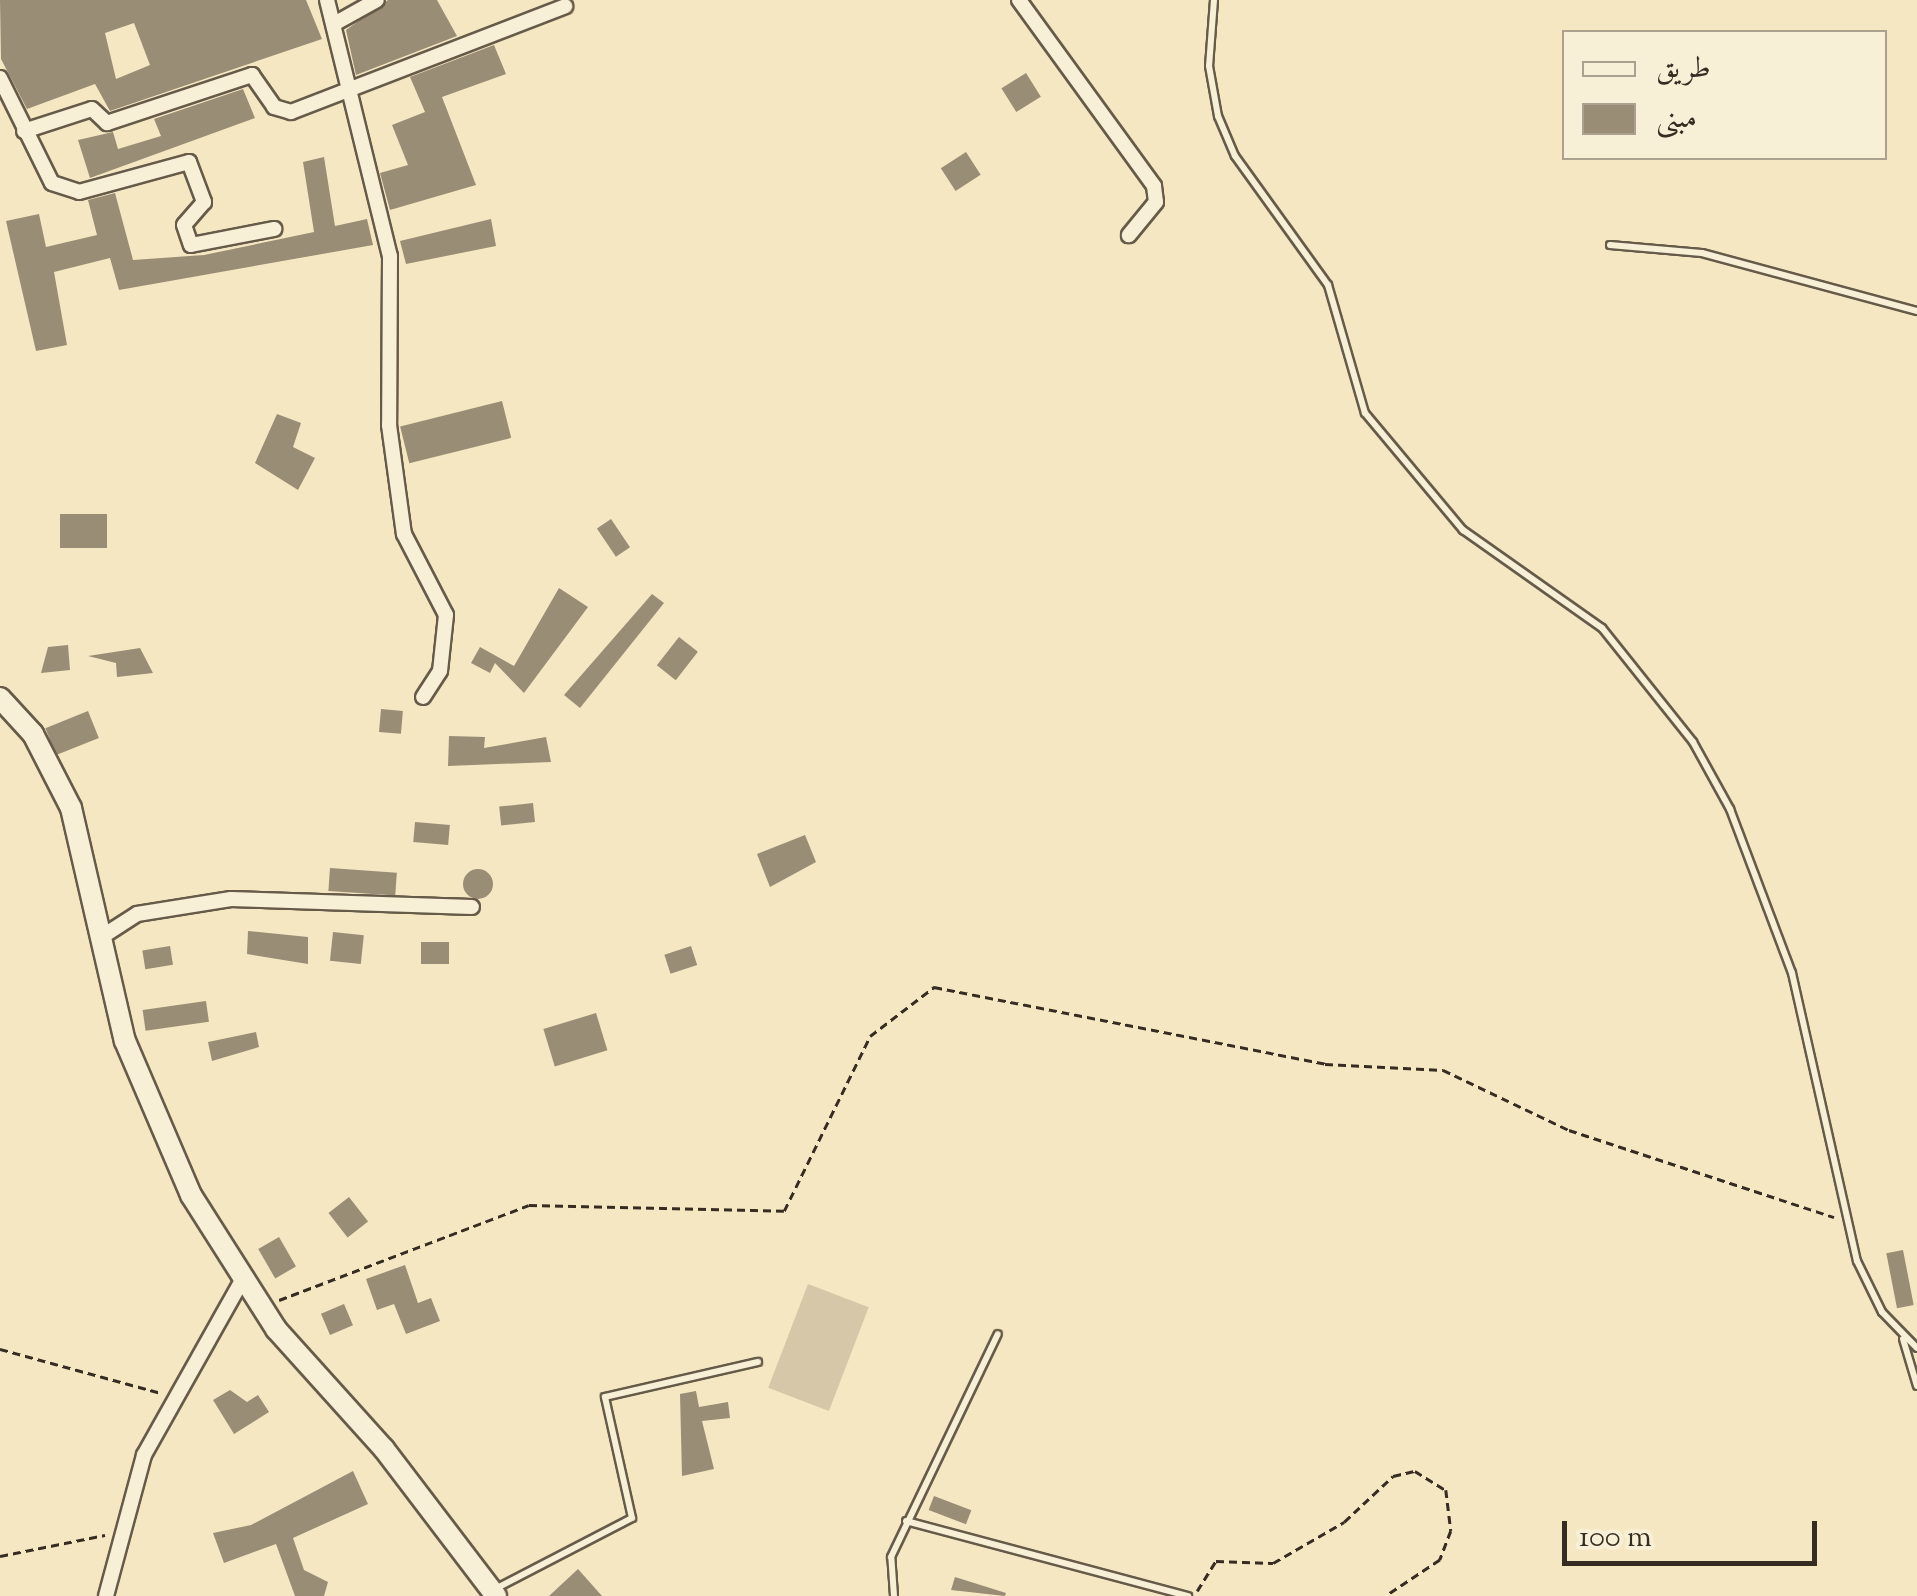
<!DOCTYPE html>
<meta charset="utf-8">
<style>
body{margin:0}
#map{position:relative;width:1917px;height:1596px;overflow:hidden;background:#f5e7c2;font-family:"Sorts Mill Goudy",Amiri,serif}
div>[style]{position:absolute}
.green>*{inset:0;background:#d5c7a7;transform-origin:0 0}
.building>*{inset:0;background:#9a8d75;transform-origin:0 0}
.round{border-radius:50%}
.path>*{height:2.5px;margin-top:-1.25px;transform-origin:0;background:repeating-linear-gradient(90deg,#372c21 0 8px,transparent 0 13px)}
.roads{filter:drop-shadow(2px 0 #665b49) drop-shadow(-2px 0 #665b49) drop-shadow(0 2px #665b49) drop-shadow(0 -2px #665b49)}
.lane>*{height:6px;margin:-3px;padding:0 3px;transform-origin:3px;border-radius:3px;background:#f8efd7}
.street>*{height:14px;margin:-7px;padding:0 7px;transform-origin:7px;border-radius:7px;background:#f8efd7}
.secondary>*{height:20px;margin:-10px;padding:0 10px;transform-origin:10px;border-radius:10px;background:#f8efd7}
span{translate:-50% -50%;white-space:nowrap;text-align:center;line-height:1.15;-webkit-text-stroke:8px #f8efd7;paint-order:stroke}
.legend{position:absolute;left:1562px;top:30px;width:325px;height:130px;box-sizing:border-box;background:#f8efd7;border:2px solid #aba18e;margin:0;padding:12px 18px;list-style:none;font-size:30px;color:#372c21}
.legend li{display:flex;align-items:center;gap:20px;height:50px}
.legend b{width:50px;border:2px solid #aba18e}
.scale{position:absolute;left:1562px;top:1521px;width:255px;height:45px;box-sizing:border-box;border:5px solid #372c21;border-top:0;padding-left:12px;font-size:30px;line-height:35px;white-space:nowrap;color:#372c21;-webkit-text-stroke:8px #f8efd7;paint-order:stroke}
</style>
<div id="map">
<div class="green">
<div style="left:808px;top:1284px;width:65px;height:111px;rotate:21deg"></div>
</div>
<div class="building">
<div style="clip-path:polygon(evenodd,0 0,306px 0,322px 39px,110px 111px,95px 84px,27px 109px,1px 59px,0 0,134px 23px,150px 65px,116px 79px,105px 33px,134px 23px)"></div>
<div style="clip-path:polygon(388px 0,437px 0,457px 36px,356px 75px,346px 30px)"></div>
<div style="clip-path:polygon(494px 45px,506px 74px,442px 97px,476px 185px,390px 210px,380px 173px,408px 165px,392px 125px,425px 112px,410px 77px)"></div>
<div style="left:1026px;top:73px;width:28px;height:29px;rotate:58deg"></div>
<div style="clip-path:polygon(243px 89px,255px 118px,90px 178px,78px 140px,113px 132px,118px 149px,161px 136px,154px 119px)"></div>
<div style="left:966px;top:152px;width:27px;height:30px;rotate:57deg"></div>
<div style="clip-path:polygon(324px 157px,335px 226px,367px 219px,373px 245px,119px 290px,110px 258px,54px 272px,67px 345px,36px 351px,6px 221px,39px 214px,46px 247px,97px 235px,88px 200px,115px 193px,133px 260px,204px 255px,314px 232px,303px 162px)"></div>
<div style="clip-path:polygon(491px 219px,496px 246px,406px 264px,400px 241px)"></div>
<div style="left:502px;top:401px;width:38px;height:105px;rotate:76deg"></div>
<div style="clip-path:polygon(277px 414px,301px 423px,293px 447px,315px 458px,298px 490px,255px 463px)"></div>
<div style="left:60px;top:514px;width:47px;height:34px"></div>
<div style="left:611px;top:519px;width:34px;height:17px;rotate:56deg"></div>
<div style="clip-path:polygon(559px 588px,588px 607px,524px 693px,495px 663px,490px 673px,471px 663px,480px 647px,514px 666px)"></div>
<div style="clip-path:polygon(652px 594px,664px 603px,580px 708px,564px 695px)"></div>
<div style="left:679px;top:637px;width:24px;height:36px;rotate:38deg"></div>
<div style="clip-path:polygon(68px 645px,70px 670px,41px 673px,48px 647px)"></div>
<div style="clip-path:polygon(140px 648px,153px 673px,117px 677px,116px 663px,88px 656px)"></div>
<div style="left:381px;top:709px;width:22px;height:23px;rotate:5deg"></div>
<div style="left:88px;top:711px;width:29px;height:46px;rotate:68deg"></div>
<div style="clip-path:polygon(449px 736px,485px 737px,484px 748px,546px 737px,551px 762px,448px 766px)"></div>
<div style="left:533px;top:803px;width:19px;height:34px;rotate:84deg"></div>
<div style="left:415px;top:822px;width:35px;height:20px;rotate:5deg"></div>
<div style="clip-path:polygon(805px 835px,816px 862px,770px 887px,757px 854px)"></div>
<div style="left:330px;top:868px;width:67px;height:23px;rotate:4deg"></div>
<div class="round" style="left:463px;top:869px;width:30px;height:30px"></div>
<div style="clip-path:polygon(248px 931px,308px 937px,308px 964px,247px 954px)"></div>
<div style="left:333px;top:932px;width:31px;height:29px;rotate:6deg"></div>
<div style="left:449px;top:942px;width:22px;height:28px;rotate:90deg"></div>
<div style="left:170px;top:946px;width:19px;height:28px;rotate:81deg"></div>
<div style="left:691px;top:946px;width:20px;height:28px;rotate:72deg"></div>
<div style="left:206px;top:1001px;width:21px;height:64px;rotate:82deg"></div>
<div style="left:596px;top:1013px;width:39px;height:55px;rotate:73deg"></div>
<div style="clip-path:polygon(256px 1032px,259px 1047px,212px 1061px,208px 1042px)"></div>
<div style="left:349px;top:1197px;width:31px;height:26px;rotate:52deg"></div>
<div style="left:279px;top:1237px;width:34px;height:24px;rotate:60deg"></div>
<div style="left:1903px;top:1250px;width:56px;height:17px;rotate:79deg"></div>
<div style="clip-path:polygon(405px 1265px,418px 1303px,431px 1298px,440px 1321px,406px 1334px,394px 1304px,377px 1310px,366px 1279px)"></div>
<div style="left:344px;top:1304px;width:23px;height:25px;rotate:67deg"></div>
<div style="clip-path:polygon(230px 1390px,247px 1402px,258px 1395px,269px 1412px,234px 1434px,213px 1400px)"></div>
<div style="clip-path:polygon(696px 1391px,699px 1407px,728px 1402px,730px 1418px,702px 1421px,714px 1469px,682px 1476px,680px 1394px)"></div>
<div style="clip-path:polygon(353px 1471px,368px 1504px,293px 1538px,304px 1570px,328px 1582px,324px 1596px,295px 1596px,276px 1544px,224px 1563px,213px 1533px,251px 1525px)"></div>
<div style="left:934px;top:1496px;width:40px;height:15px;rotate:21deg"></div>
<div style="clip-path:polygon(578px 1569px,602px 1596px,549px 1596px)"></div>
<div style="clip-path:polygon(955px 1577px,1006px 1593px,1005px 1596px,951px 1590px)"></div>
</div>
<div class="path">
<div style="left:279px;top:1300px;width:267px;rotate:-20.8deg"></div>
<div style="left:529px;top:1205px;width:255px;rotate:1.3deg"></div>
<div style="left:784px;top:1211px;width:195px;rotate:-63.8deg"></div>
<div style="left:870px;top:1036px;width:81px;rotate:-37.4deg"></div>
<div style="left:934px;top:987px;width:399px;rotate:11.1deg"></div>
<div style="left:1325px;top:1064px;width:118px;rotate:2.9deg"></div>
<div style="left:1443px;top:1070px;width:140px;rotate:25.5deg"></div>
<div style="left:1569px;top:1130px;width:279px;rotate:18.2deg"></div>
<div style="left:0;top:1349px;width:167px;rotate:15.3deg"></div>
<div style="left:0;top:1556px;width:107px;rotate:-11.3deg"></div>
<div style="left:1197px;top:1591px;width:36px;rotate:-58deg"></div>
<div style="left:1216px;top:1561px;width:57px;rotate:2deg"></div>
<div style="left:1273px;top:1563px;width:82px;rotate:-30deg"></div>
<div style="left:1344px;top:1522px;width:67px;rotate:-43.2deg"></div>
<div style="left:1393px;top:1476px;width:23px;rotate:-13deg"></div>
<div style="left:1415px;top:1471px;width:36px;rotate:32deg"></div>
<div style="left:1446px;top:1490px;width:41px;rotate:83deg"></div>
<div style="left:1451px;top:1531px;width:31px;rotate:111deg"></div>
<div style="left:1440px;top:1560px;width:65px;rotate:146.3deg"></div>
</div>
<div class="roads">
<div class="lane">
<div style="left:1214px;top:0;width:66px;rotate:94.3deg"></div>
<div style="left:1209px;top:66px;width:51px;rotate:79.8deg"></div>
<div style="left:1218px;top:116px;width:43px;rotate:67deg"></div>
<div style="left:1235px;top:156px;width:159px;rotate:54.2deg"></div>
<div style="left:1328px;top:285px;width:133px;rotate:73.9deg"></div>
<div style="left:1365px;top:413px;width:153px;rotate:50.1deg"></div>
<div style="left:1463px;top:530px;width:170px;rotate:35.2deg"></div>
<div style="left:1602px;top:628px;width:146px;rotate:51.4deg"></div>
<div style="left:1693px;top:742px;width:77px;rotate:61.1deg"></div>
<div style="left:1730px;top:809px;width:175px;rotate:69.3deg"></div>
<div style="left:1792px;top:973px;width:295px;rotate:77.3deg"></div>
<div style="left:1857px;top:1261px;width:57px;rotate:63.9deg"></div>
<div style="left:1882px;top:1312px;width:50px;rotate:45.8deg"></div>
<div style="left:1610px;top:245px;width:92px;rotate:5deg"></div>
<div style="left:1702px;top:253px;width:223px;rotate:15.1deg"></div>
<div style="left:1903px;top:1339px;width:49px;rotate:73.4deg"></div>
<div style="left:906px;top:1521px;width:292px;rotate:14.9deg"></div>
<div style="left:497px;top:1588px;width:152px;rotate:-27.4deg"></div>
<div style="left:632px;top:1518px;width:124px;rotate:-102.6deg"></div>
<div style="left:605px;top:1397px;width:157px;rotate:-12.9deg"></div>
<div style="left:894px;top:1596px;width:39px;rotate:-94deg"></div>
<div style="left:891px;top:1557px;width:247px;rotate:-64.4deg"></div>
</div>
<div class="street">
<div style="left:327px;top:0;width:264px;rotate:76.2deg"></div>
<div style="left:390px;top:256px;width:169px;rotate:90.3deg"></div>
<div style="left:389px;top:425px;width:110px;rotate:82.2deg"></div>
<div style="left:404px;top:534px;width:91px;rotate:62.6deg"></div>
<div style="left:446px;top:615px;width:56px;rotate:96.1deg"></div>
<div style="left:440px;top:671px;width:31px;rotate:123deg"></div>
<div style="left:1019px;top:0;width:230px;rotate:54deg"></div>
<div style="left:1154px;top:186px;width:16px;rotate:83deg"></div>
<div style="left:1156px;top:202px;width:43px;rotate:129.3deg"></div>
<div style="left:334px;top:24px;width:49px;rotate:-29.2deg"></div>
<div style="left:0;top:78px;width:117px;rotate:63.7deg"></div>
<div style="left:52px;top:183px;width:28px;rotate:18deg"></div>
<div style="left:79px;top:192px;width:114px;rotate:-15.3deg"></div>
<div style="left:189px;top:162px;width:43px;rotate:69.4deg"></div>
<div style="left:204px;top:202px;width:30px;rotate:131deg"></div>
<div style="left:184px;top:225px;width:21px;rotate:71deg"></div>
<div style="left:191px;top:245px;width:85px;rotate:-10.9deg"></div>
<div style="left:24px;top:131px;width:71px;rotate:-17.9deg"></div>
<div style="left:92px;top:109px;width:21px;rotate:43deg"></div>
<div style="left:107px;top:123px;width:153px;rotate:-18.3deg"></div>
<div style="left:252px;top:75px;width:39px;rotate:55deg"></div>
<div style="left:274px;top:107px;width:18px;rotate:16deg"></div>
<div style="left:291px;top:112px;width:294px;rotate:-21.1deg"></div>
<div style="left:103px;top:936px;width:40px;rotate:-32.9deg"></div>
<div style="left:137px;top:914px;width:95px;rotate:-9.1deg"></div>
<div style="left:231px;top:899px;width:241px;rotate:1.9deg"></div>
<div style="left:106px;top:1596px;width:146px;rotate:-74.9deg"></div>
<div style="left:144px;top:1455px;width:198px;rotate:-60.7deg"></div>
</div>
<div class="secondary">
<div style="left:0;top:698px;width:49px;rotate:47.5deg"></div>
<div style="left:33px;top:734px;width:83px;rotate:62.8deg"></div>
<div style="left:71px;top:808px;width:239px;rotate:77deg"></div>
<div style="left:125px;top:1041px;width:168px;rotate:66.8deg"></div>
<div style="left:191px;top:1195px;width:159px;rotate:57.6deg"></div>
<div style="left:276px;top:1329px;width:161px;rotate:48deg"></div>
<div style="left:384px;top:1449px;width:185px;rotate:52.7deg"></div>
</div>
</div>
<ul class="legend">
<li><b style="height:12px;background:#f8efd7"></b>طريق</li>
<li><b style="height:28px;background:#9a8d75"></b>مبنى</li>
</ul>
<div class="scale">100 m</div>
</div>
